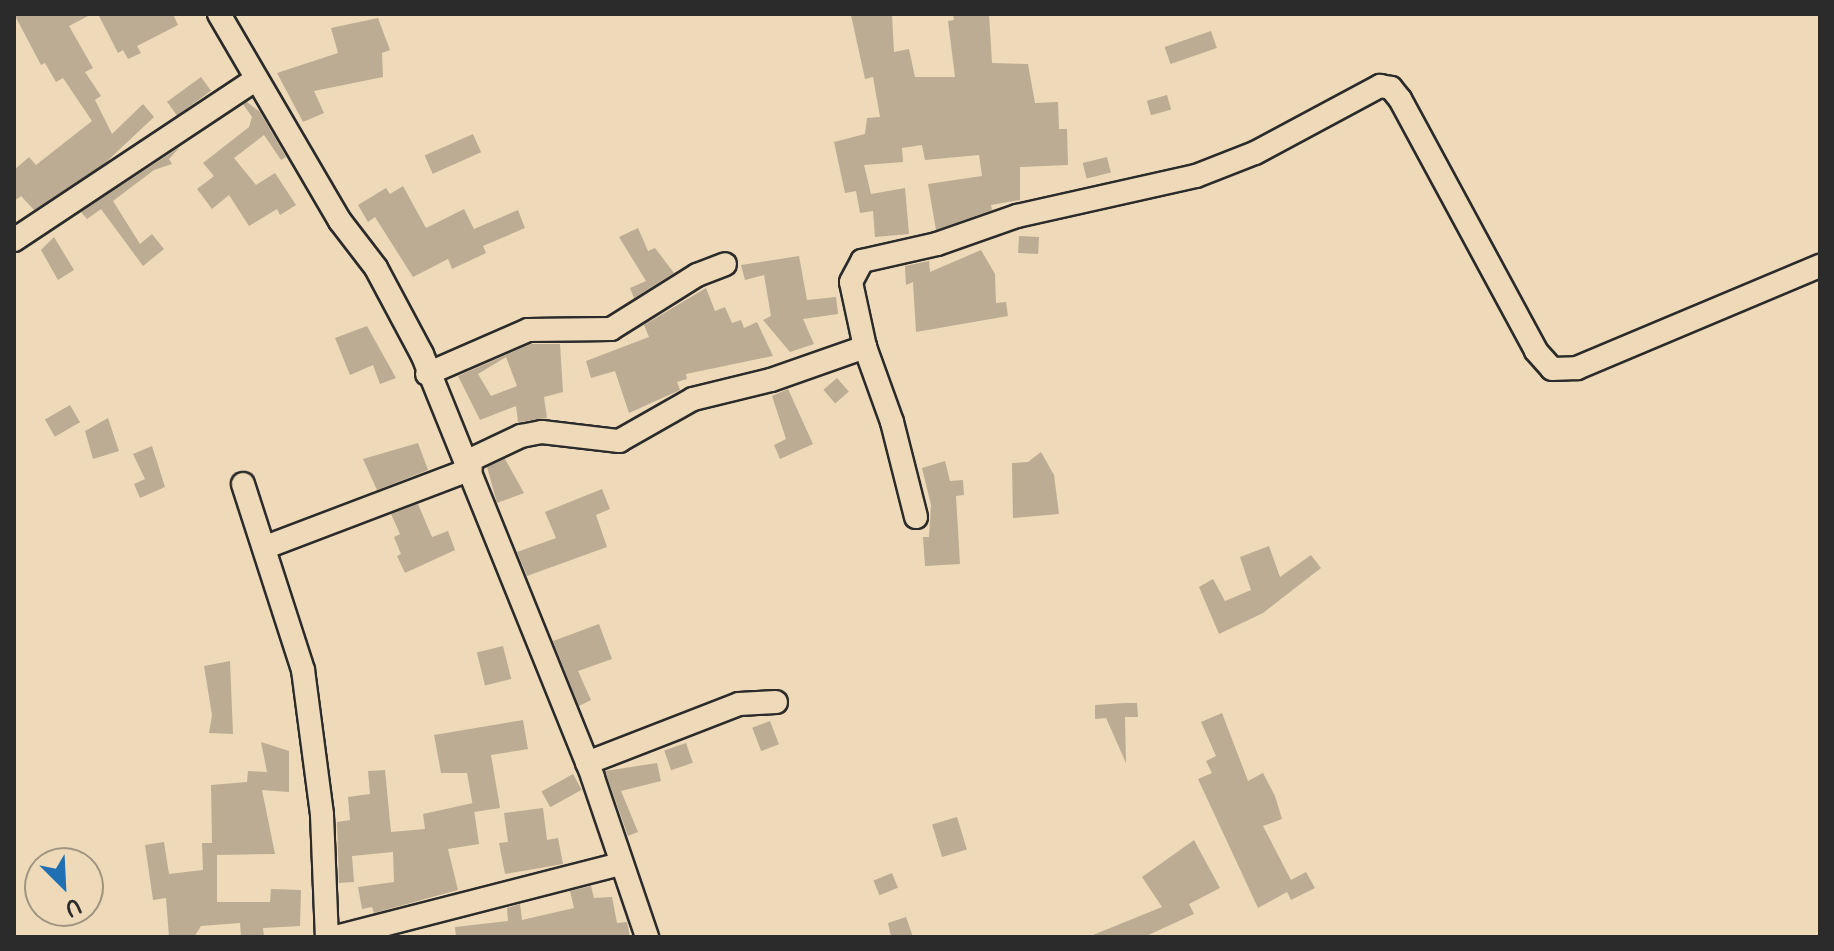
<!DOCTYPE html>
<style>
body{margin:0}
#map{position:relative;width:1834px;height:951px;overflow:hidden;background:#eedab8;font-family:Pangolin,sans-serif}
div>[style]{position:absolute}
.building>*{inset:0;background:#bbac93;transform-origin:0 0}
.roads{filter:drop-shadow(2px 0 #2b2b2b) drop-shadow(-2px 0 #2b2b2b) drop-shadow(0 2px #2b2b2b) drop-shadow(0 -2px #2b2b2b)}
.minor>*{height:22px;margin:-11px;padding:0 11px;transform-origin:11px;border-radius:11px;background:#eedab8}
span{translate:-50% -50%;white-space:nowrap;text-align:center;line-height:1.15;-webkit-text-stroke:6px #eedab8;paint-order:stroke}
.frame{position:absolute;inset:0;border:16px solid #2b2b2b;pointer-events:none}
.north{position:absolute;left:24px;top:847px;width:80px;height:80px;box-sizing:border-box;background:#eedab8;border:2px solid #a09480;border-radius:50%;rotate:156deg;font-size:22px;font-weight:700;line-height:32px;text-align:center;color:#2b2b2b}
.north::after{content:'';display:block;margin:auto;width:28px;height:36px;background:#1f6fb2;clip-path:polygon(50% 0,100% 100%,50% 72%,0 100%)}
</style>
<div id="map">
<div class="building">
<div style="clip-path:polygon(14px 14px,92px 14px,69px 26px,93px 68px,85px 72px,101px 96px,95px 100px,112px 134px,143px 104px,154px 117px,104px 164px,34px 210px,21px 196px,14px 201px,14px 170px,29px 157px,36px 165px,92px 121px,63px 78px,56px 82px,45px 63px,41px 65px)"></div>
<div style="clip-path:polygon(98px 14px,173px 14px,178px 25px,137px 46px,141px 53px,128px 59px,123px 50px,118px 53px)"></div>
<div style="clip-path:polygon(892px 14px,894px 52px,909px 49px,915px 77px,955px 77px,948px 21px,954px 20px,953px 14px,989px 14px,992px 63px,1028px 64px,1035px 103px,1058px 102px,1059px 129px,1067px 129px,1068px 165px,1020px 167px,1020px 200px,991px 205px,992px 210px,936px 230px,928px 184px,982px 176px,979px 155px,925px 160px,922px 145px,902px 148px,903px 162px,864px 165px,871px 194px,905px 188px,909px 234px,875px 237px,873px 211px,860px 213px,856px 191px,845px 193px,834px 142px,865px 134px,867px 118px,880px 117px,873px 77px,865px 79px,851px 15px)"></div>
<div style="clip-path:polygon(378px 18px,390px 50px,382px 53px,383px 77px,314px 91px,324px 113px,303px 122px,277px 73px,338px 53px,331px 28px)"></div>
<div style="left:1211px;top:31px;width:18px;height:49px;rotate:71deg"></div>
<div style="left:201px;top:77px;width:17px;height:42px;rotate:54deg"></div>
<div style="left:1167px;top:95px;width:15px;height:21px;rotate:74deg"></div>
<div style="clip-path:polygon(247px 102px,260px 112px,286px 157px,281px 160px,264px 135px,234px 158px,256px 185px,275px 173px,296px 205px,280px 215px,277px 209px,249px 226px,229px 195px,212px 209px,197px 189px,214px 176px,203px 163px,249px 127px,252px 117px,243px 104px)"></div>
<div style="left:473px;top:134px;width:20px;height:53px;rotate:66deg"></div>
<div style="clip-path:polygon(180px 147px,169px 159px,172px 164px,154px 170px,113px 201px,140px 244px,152px 234px,164px 249px,143px 266px,101px 209px,87px 219px,81px 212px)"></div>
<div style="left:1107px;top:157px;width:16px;height:25px;rotate:76deg"></div>
<div style="clip-path:polygon(403px 186px,426px 228px,464px 209px,474px 229px,518px 210px,525px 228px,483px 246px,486px 253px,452px 269px,448px 259px,413px 277px,375px 217px,368px 222px,358px 205px,386px 188px,390px 194px)"></div>
<div style="clip-path:polygon(638px 228px,648px 251px,655px 248px,674px 273px,634px 298px,630px 288px,646px 281px,619px 237px)"></div>
<div style="left:1019px;top:236px;width:20px;height:17px;rotate:3deg"></div>
<div style="clip-path:polygon(54px 237px,74px 270px,58px 280px,41px 250px)"></div>
<div style="clip-path:polygon(981px 250px,995px 274px,996px 303px,1006px 302px,1008px 316px,916px 332px,913px 282px,906px 285px,905px 266px,929px 261px,930px 272px)"></div>
<div style="clip-path:polygon(799px 256px,807px 300px,836px 297px,838px 314px,803px 319px,814px 344px,790px 352px,763px 320px,771px 316px,764px 275px,745px 280px,741px 265px)"></div>
<div style="clip-path:polygon(706px 288px,715px 311px,725px 307px,732px 323px,741px 320px,744px 328px,757px 322px,773px 356px,686px 374px,687px 379px,677px 382px,680px 390px,629px 413px,615px 371px,591px 378px,586px 361px,649px 337px,644px 325px)"></div>
<div style="clip-path:polygon(367px 326px,396px 378px,380px 384px,373px 365px,350px 375px,335px 338px)"></div>
<div style="clip-path:polygon(evenodd,531px 344px,560px 344px,563px 392px,544px 397px,547px 418px,518px 422px,516px 406px,480px 420px,458px 376px,531px 344px,506px 357px,517px 386px,491px 396px,478px 374px,506px 357px)"></div>
<div style="left:837px;top:378px;width:18px;height:18px;rotate:49deg"></div>
<div style="clip-path:polygon(788px 389px,813px 444px,780px 459px,774px 445px,786px 439px,772px 396px)"></div>
<div style="left:70px;top:405px;width:20px;height:29px;rotate:60deg"></div>
<div style="clip-path:polygon(108px 418px,119px 451px,93px 459px,85px 431px)"></div>
<div style="clip-path:polygon(418px 443px,428px 470px,377px 490px,363px 459px)"></div>
<div style="clip-path:polygon(152px 446px,165px 487px,140px 498px,134px 484px,145px 479px,133px 454px)"></div>
<div style="clip-path:polygon(1041px 452px,1054px 475px,1059px 514px,1013px 518px,1012px 463px,1028px 462px)"></div>
<div style="clip-path:polygon(505px 459px,524px 493px,497px 503px,487px 467px)"></div>
<div style="clip-path:polygon(945px 461px,950px 481px,963px 480px,964px 495px,956px 496px,960px 564px,925px 566px,923px 537px,929px 537px,931px 505px,922px 468px)"></div>
<div style="clip-path:polygon(602px 489px,610px 509px,596px 515px,607px 547px,527px 576px,517px 552px,556px 538px,545px 512px)"></div>
<div style="clip-path:polygon(418px 504px,432px 537px,448px 531px,455px 550px,405px 573px,397px 556px,401px 554px,394px 537px,400px 534px,391px 514px)"></div>
<div style="clip-path:polygon(1269px 546px,1280px 577px,1311px 555px,1321px 568px,1263px 613px,1219px 634px,1199px 587px,1213px 579px,1225px 601px,1251px 590px,1240px 557px)"></div>
<div style="clip-path:polygon(599px 624px,612px 659px,578px 671px,591px 700px,579px 706px,553px 641px)"></div>
<div style="left:503px;top:646px;width:34px;height:27px;rotate:76deg"></div>
<div style="clip-path:polygon(230px 661px,233px 734px,209px 733px,212px 715px,204px 666px)"></div>
<div style="clip-path:polygon(1124px 703px,1137px 703px,1138px 717px,1125px 717px,1126px 763px,1106px 718px,1095px 719px,1095px 705px)"></div>
<div style="clip-path:polygon(1222px 713px,1248px 781px,1263px 773px,1275px 796px,1282px 819px,1263px 826px,1291px 880px,1306px 872px,1315px 888px,1291px 900px,1287px 892px,1258px 908px,1198px 779px,1212px 773px,1206px 761px,1216px 756px,1201px 722px)"></div>
<div style="clip-path:polygon(523px 720px,528px 749px,491px 755px,500px 808px,474px 812px,467px 773px,441px 773px,434px 735px)"></div>
<div style="left:770px;top:721px;width:25px;height:19px;rotate:69deg"></div>
<div style="clip-path:polygon(261px 742px,289px 751px,289px 792px,262px 790px,275px 854px,217px 855px,217px 902px,270px 902px,271px 889px,301px 890px,300px 926px,263px 928px,264px 937px,241px 937px,240px 923px,201px 926px,194px 937px,169px 937px,166px 898px,153px 900px,145px 845px,164px 842px,169px 874px,203px 870px,202px 843px,212px 843px,211px 785px,247px 782px,248px 771px,267px 772px)"></div>
<div style="left:686px;top:743px;width:21px;height:23px;rotate:71deg"></div>
<div style="clip-path:polygon(657px 763px,661px 781px,621px 791px,638px 832px,628px 836px,605px 771px)"></div>
<div style="clip-path:polygon(385px 770px,391px 832px,425px 829px,423px 814px,473px 803px,479px 844px,448px 849px,458px 890px,374px 913px,372px 907px,362px 909px,358px 887px,394px 882px,393px 852px,352px 856px,354px 882px,339px 883px,337px 822px,350px 820px,348px 797px,370px 794px,368px 771px)"></div>
<div style="left:573px;top:774px;width:18px;height:36px;rotate:61deg"></div>
<div style="clip-path:polygon(543px 808px,547px 840px,558px 838px,563px 864px,505px 874px,499px 843px,508px 842px,504px 813px)"></div>
<div style="left:957px;top:817px;width:34px;height:26px;rotate:73deg"></div>
<div style="clip-path:polygon(1194px 840px,1220px 888px,1189px 904px,1194px 914px,1144px 937px,1088px 937px,1162px 907px,1142px 877px)"></div>
<div style="left:892px;top:873px;width:16px;height:20px;rotate:68deg"></div>
<div style="clip-path:polygon(591px 886px,594px 898px,612px 897px,617px 923px,627px 922px,630px 937px,456px 937px,455px 927px,508px 921px,507px 908px,520px 904px,522px 920px,574px 908px,570px 891px)"></div>
<div style="clip-path:polygon(906px 917px,913px 937px,891px 937px,888px 923px)"></div>
</div>
<div class="roads">
<div class="minor">
<div style="left:219px;top:14px;width:240px;rotate:59.7deg"></div>
<div style="left:340px;top:221px;width:59px;rotate:52.5deg"></div>
<div style="left:376px;top:268px;width:98px;rotate:61.9deg"></div>
<div style="left:422px;top:354px;width:457px;rotate:68deg"></div>
<div style="left:593px;top:778px;width:168px;rotate:71.2deg"></div>
<div style="left:14px;top:240px;width:291px;rotate:-33.6deg"></div>
<div style="left:865px;top:347px;width:80px;rotate:70.2deg"></div>
<div style="left:892px;top:422px;width:98px;rotate:75.8deg"></div>
<div style="left:427px;top:374px;width:110px;rotate:-23.5deg"></div>
<div style="left:528px;top:330px;width:83px;rotate:-0.7deg"></div>
<div style="left:611px;top:329px;width:102px;rotate:-32.1deg"></div>
<div style="left:697px;top:275px;width:30px;rotate:-21deg"></div>
<div style="left:468px;top:461px;width:59px;rotate:-25.3deg"></div>
<div style="left:521px;top:436px;width:21px;rotate:-11deg"></div>
<div style="left:542px;top:432px;width:78px;rotate:6.7deg"></div>
<div style="left:619px;top:441px;width:85px;rotate:-29.6deg"></div>
<div style="left:693px;top:399px;width:80px;rotate:-13.7deg"></div>
<div style="left:771px;top:380px;width:100px;rotate:-19.3deg"></div>
<div style="left:865px;top:347px;width:66px;rotate:-102.2deg"></div>
<div style="left:851px;top:282px;width:24px;rotate:-62deg"></div>
<div style="left:862px;top:261px;width:77px;rotate:-12.8deg"></div>
<div style="left:937px;top:244px;width:85px;rotate:-19.3deg"></div>
<div style="left:1017px;top:216px;width:183px;rotate:-12.6deg"></div>
<div style="left:1196px;top:176px;width:63px;rotate:-21.3deg"></div>
<div style="left:1255px;top:153px;width:142px;rotate:-28.2deg"></div>
<div style="left:1380px;top:86px;width:11px;rotate:10deg"></div>
<div style="left:1391px;top:88px;width:14px;rotate:51deg"></div>
<div style="left:1400px;top:99px;width:286px;rotate:61.6deg"></div>
<div style="left:1536px;top:351px;width:24px;rotate:48deg"></div>
<div style="left:1552px;top:369px;width:25px;rotate:-2deg"></div>
<div style="left:1577px;top:368px;width:264px;rotate:-22.8deg"></div>
<div style="left:243px;top:484px;width:195px;rotate:72.1deg"></div>
<div style="left:303px;top:670px;width:146px;rotate:82.5deg"></div>
<div style="left:322px;top:815px;width:122px;rotate:87.7deg"></div>
<div style="left:266px;top:547px;width:219px;rotate:-20.8deg"></div>
<div style="left:587px;top:763px;width:163px;rotate:-21.2deg"></div>
<div style="left:739px;top:704px;width:37px;rotate:-3deg"></div>
<div style="left:336px;top:937px;width:294px;rotate:-14.4deg"></div>
</div>
</div>
<div class="frame"></div>
<div class="north">U</div>
</div>
